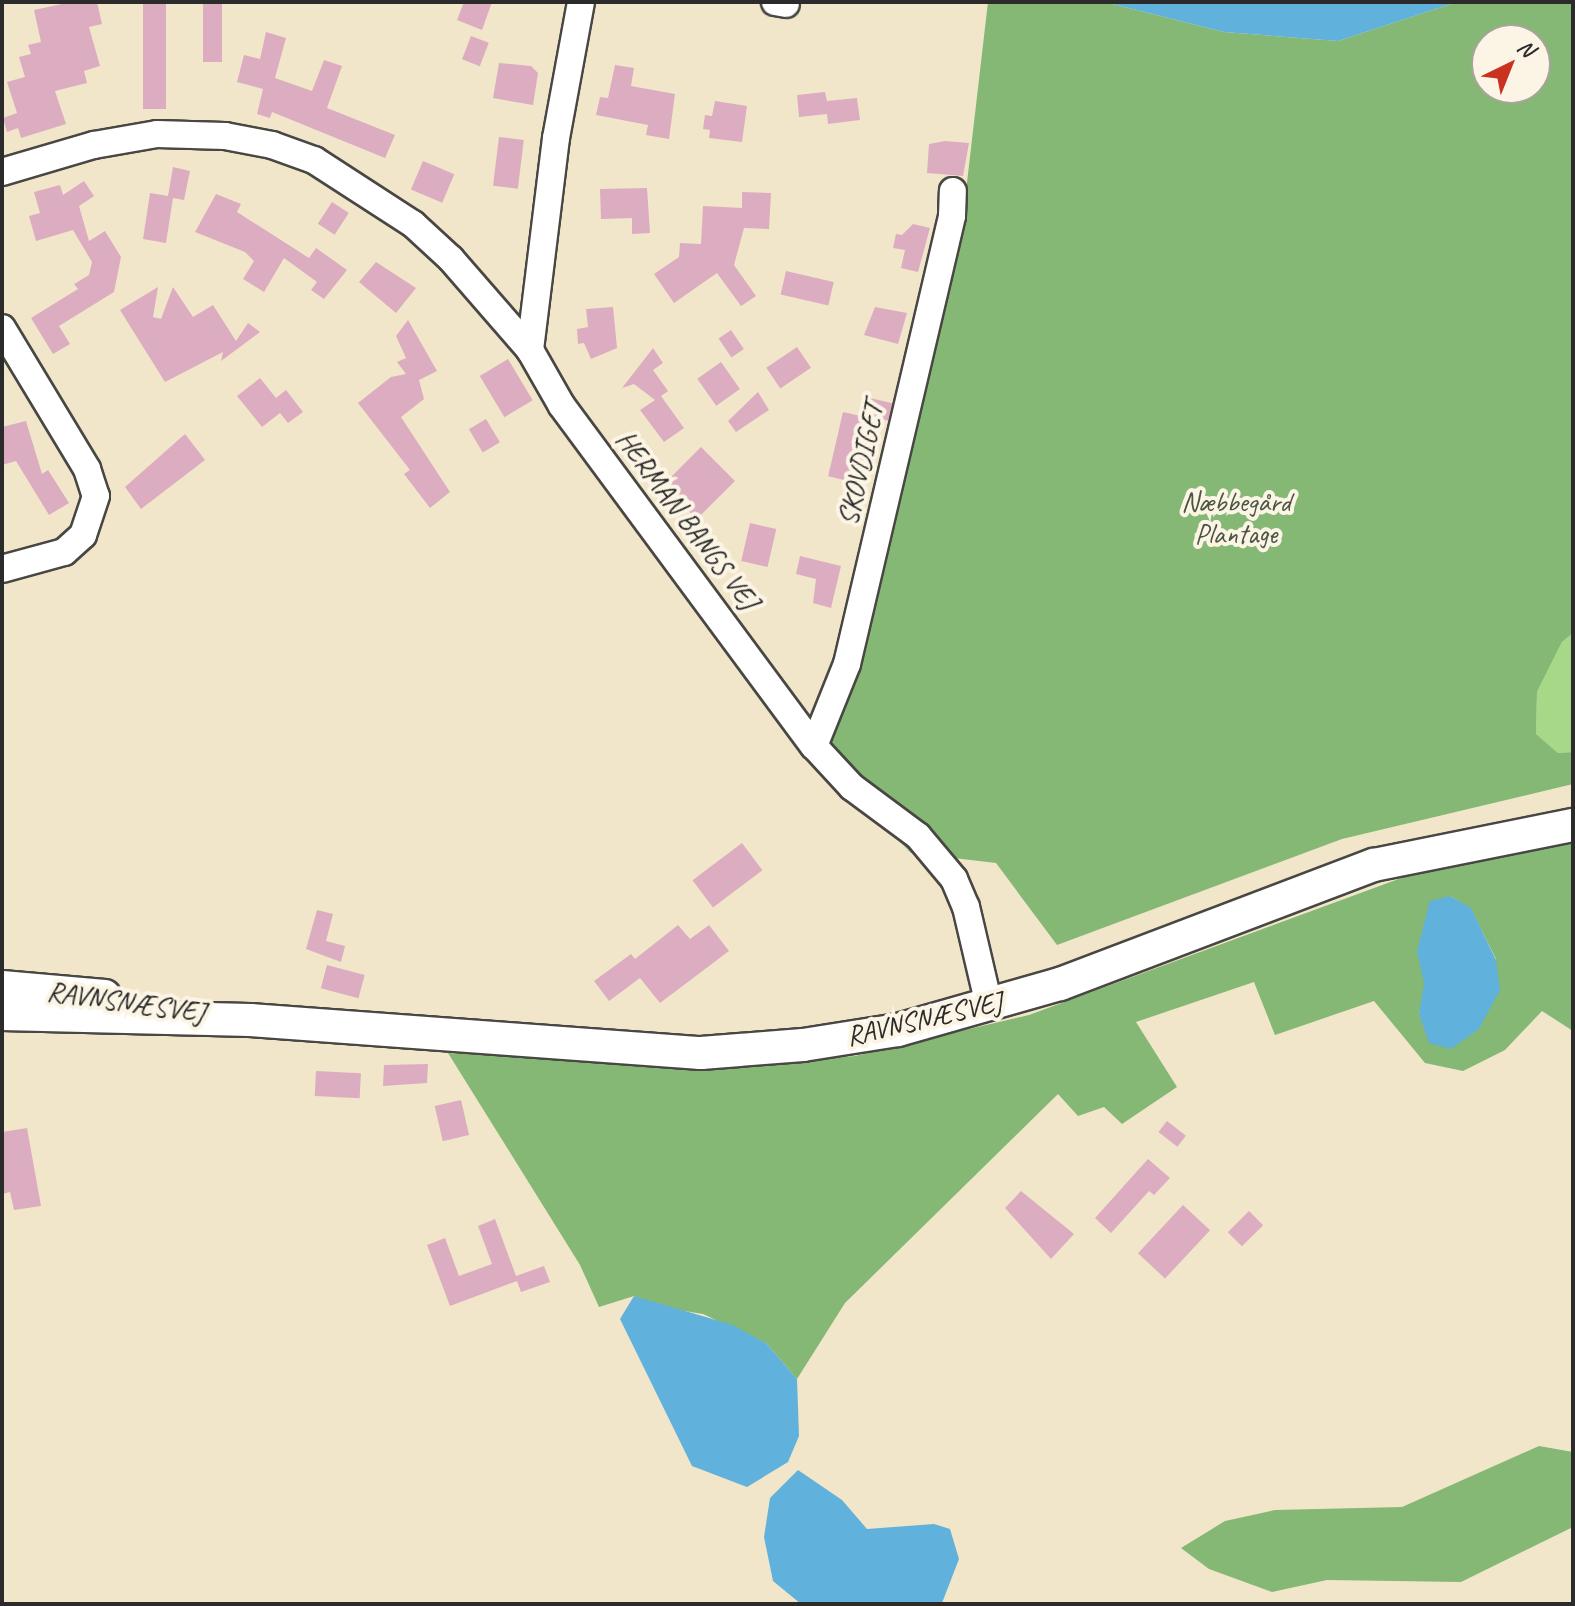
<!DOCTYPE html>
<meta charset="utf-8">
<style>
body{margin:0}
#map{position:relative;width:1575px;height:1606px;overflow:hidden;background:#f1e6c9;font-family:Caveat,sans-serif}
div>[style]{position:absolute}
.green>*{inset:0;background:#a6d888}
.forest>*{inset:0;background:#84b874}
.water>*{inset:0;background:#60b1db}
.building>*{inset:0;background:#dcadc1;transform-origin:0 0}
.roads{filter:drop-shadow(2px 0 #494743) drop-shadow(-2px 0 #494743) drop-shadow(0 2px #494743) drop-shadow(0 -2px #494743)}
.minor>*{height:26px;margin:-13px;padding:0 13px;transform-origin:13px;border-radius:13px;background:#fff}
.major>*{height:32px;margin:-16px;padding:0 16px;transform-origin:16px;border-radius:16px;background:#fff}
span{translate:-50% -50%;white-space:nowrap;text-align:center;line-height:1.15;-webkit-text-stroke:8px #fcf5e5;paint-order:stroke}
.street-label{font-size:28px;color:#2b2b2b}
.park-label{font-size:28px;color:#4a5642}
.frame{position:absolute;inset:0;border:4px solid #2b2b2b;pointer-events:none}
.north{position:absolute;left:1471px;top:24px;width:80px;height:80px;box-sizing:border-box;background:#fcf5e5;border:2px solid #a8a49b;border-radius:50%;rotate:43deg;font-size:22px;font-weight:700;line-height:32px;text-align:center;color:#2b2b2b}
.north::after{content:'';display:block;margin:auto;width:28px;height:36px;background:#c8321e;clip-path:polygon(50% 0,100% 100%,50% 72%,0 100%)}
</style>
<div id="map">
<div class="green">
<div style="clip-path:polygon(1573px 633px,1573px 752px,1558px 753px,1536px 734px,1537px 692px,1562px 642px)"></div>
</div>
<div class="forest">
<div style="clip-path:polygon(evenodd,988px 2px,1105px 2px,1224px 32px,1338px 41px,1457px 2px,1573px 2px,1573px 633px,1562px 642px,1537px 692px,1536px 734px,1558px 753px,1573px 752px,1573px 784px,1342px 839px,1057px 945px,996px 863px,911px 853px,811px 752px,853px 676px,966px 191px,988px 2px,1487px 40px,1535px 40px,1535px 88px,1487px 88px,1487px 40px)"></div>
<div style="clip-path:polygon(evenodd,1573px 837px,1573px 1031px,1542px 1011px,1505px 1050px,1463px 1071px,1425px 1063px,1374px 1001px,1275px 1035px,1254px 982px,1136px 1022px,1177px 1087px,1122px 1124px,1104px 1107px,1078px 1116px,1058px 1094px,845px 1303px,797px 1379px,767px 1344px,703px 1314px,660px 1307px,634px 1296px,599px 1307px,580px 1265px,448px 1053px,724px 1068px,855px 1056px,1029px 1015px,1404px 877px,1573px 837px,1450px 896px,1471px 909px,1496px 959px,1419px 1014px,1450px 896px)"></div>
<div style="clip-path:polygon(1539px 1446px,1573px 1452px,1573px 1527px,1461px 1582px,1327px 1580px,1272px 1592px,1209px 1569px,1181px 1548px,1225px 1521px,1275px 1510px,1402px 1507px)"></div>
</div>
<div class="water">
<div style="clip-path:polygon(1105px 2px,1457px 2px,1338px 41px,1224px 32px)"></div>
<div style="clip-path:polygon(1450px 896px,1471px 908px,1496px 960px,1500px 990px,1479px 1029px,1451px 1049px,1429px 1043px,1419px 1014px,1424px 984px,1417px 951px,1430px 901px)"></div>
<div style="clip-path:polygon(634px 1296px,733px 1325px,767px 1344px,797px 1379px,799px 1436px,788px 1462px,747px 1487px,692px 1466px,620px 1319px)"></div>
<div style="clip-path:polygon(798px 1470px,842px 1500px,867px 1529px,934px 1524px,950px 1529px,959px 1559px,942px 1603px,801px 1604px,773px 1581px,764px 1537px,770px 1498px)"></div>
</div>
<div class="building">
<div style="clip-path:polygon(71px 2px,97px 2px,102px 24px,89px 27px,100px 66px,84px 71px,87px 83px,55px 91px,66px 124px,21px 138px,18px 128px,7px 132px,3px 118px,17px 113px,7px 82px,25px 77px,19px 57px,31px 54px,28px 45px,41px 42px,34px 10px)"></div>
<div style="left:143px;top:2px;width:23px;height:107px"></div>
<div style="left:203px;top:2px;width:19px;height:60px"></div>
<div style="clip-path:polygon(464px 2px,492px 2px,482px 30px,457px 20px)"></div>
<div style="clip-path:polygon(266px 32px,286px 38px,275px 78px,312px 91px,324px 60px,342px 66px,327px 108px,395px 135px,385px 158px,272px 112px,270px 118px,257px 114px,263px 89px,237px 82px,244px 55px,260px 59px)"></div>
<div style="left:471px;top:36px;width:19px;height:25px;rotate:21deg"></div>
<div style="clip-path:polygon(499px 63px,531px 66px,538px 73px,533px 105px,493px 98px)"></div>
<div style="clip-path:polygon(615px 65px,634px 68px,631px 86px,675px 94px,669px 139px,646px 135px,648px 125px,596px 115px,600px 97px,608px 98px)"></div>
<div style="clip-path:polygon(825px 92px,827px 101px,857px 98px,860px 120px,828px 124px,827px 114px,799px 117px,797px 95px)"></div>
<div style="clip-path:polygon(715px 101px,747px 106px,742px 142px,709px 138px,710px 130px,703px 129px,705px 115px,712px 116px)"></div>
<div style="left:499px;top:137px;width:25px;height:49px;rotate:7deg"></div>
<div style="clip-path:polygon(945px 141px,969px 143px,963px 176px,927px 173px,929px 144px)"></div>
<div style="left:423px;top:161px;width:34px;height:31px;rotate:23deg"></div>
<div style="clip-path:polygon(173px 167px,190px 171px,184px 200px,173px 198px,166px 243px,143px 239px,150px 193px,168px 196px)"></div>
<div style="clip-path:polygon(84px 181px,94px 196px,79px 206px,89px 241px,105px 231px,121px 257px,114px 292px,59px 326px,70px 344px,53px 354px,31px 318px,78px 289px,74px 284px,89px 275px,92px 262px,73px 230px,36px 241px,29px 216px,40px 213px,34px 192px,60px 185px,63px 195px)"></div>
<div style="clip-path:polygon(647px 188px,650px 233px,632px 234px,632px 218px,601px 219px,600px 189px)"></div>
<div style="clip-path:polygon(742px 192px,771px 193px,769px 229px,744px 228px,734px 265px,756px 296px,741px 306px,717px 273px,674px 303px,654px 274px,679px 257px,680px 243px,701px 244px,703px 206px,742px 208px)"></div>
<div style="clip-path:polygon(216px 194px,241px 204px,237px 212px,309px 258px,316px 248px,347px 270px,324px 299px,311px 290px,317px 282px,284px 258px,264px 292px,243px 279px,254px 261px,245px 252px,195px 232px)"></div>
<div style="left:332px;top:202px;width:20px;height:26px;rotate:33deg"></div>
<div style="clip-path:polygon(913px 224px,930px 228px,918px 272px,901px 268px,905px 250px,893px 248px,896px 234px,902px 235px)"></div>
<div style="clip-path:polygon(376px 262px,416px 288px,396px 313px,359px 282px)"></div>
<div style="left:786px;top:271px;width:49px;height:24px;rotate:13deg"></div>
<div style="clip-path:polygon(158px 287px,153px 317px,161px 319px,173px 287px,193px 317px,213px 305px,236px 341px,248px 323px,260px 332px,221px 361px,223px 352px,165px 382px,120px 310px)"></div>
<div style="clip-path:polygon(613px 307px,617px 348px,591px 359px,584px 343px,578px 344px,577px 329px,588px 327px,586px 309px)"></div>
<div style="clip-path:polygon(875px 307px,907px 313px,898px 344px,864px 335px)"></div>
<div style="clip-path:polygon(408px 320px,437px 371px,419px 380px,424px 399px,401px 417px,450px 492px,430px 508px,404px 474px,410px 470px,358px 403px,391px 377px,406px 374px,397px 362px,406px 358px,396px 336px)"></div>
<div style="left:731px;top:330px;width:23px;height:15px;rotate:56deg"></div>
<div style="left:797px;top:347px;width:25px;height:37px;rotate:56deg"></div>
<div style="clip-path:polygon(653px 348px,663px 363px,653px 370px,668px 391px,661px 396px,684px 428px,664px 442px,640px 410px,655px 400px,634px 384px,622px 388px)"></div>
<div style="left:508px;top:359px;width:48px;height:33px;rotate:59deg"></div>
<div style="left:721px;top:362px;width:33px;height:29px;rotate:55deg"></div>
<div style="clip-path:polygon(260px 378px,276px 398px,286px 390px,303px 412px,288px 423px,280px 413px,262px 427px,237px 396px)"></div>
<div style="clip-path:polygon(758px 392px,769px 410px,736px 432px,728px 421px)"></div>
<div style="left:870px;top:398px;width:23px;height:18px;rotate:13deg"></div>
<div style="left:843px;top:412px;width:36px;height:66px;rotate:13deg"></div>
<div style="left:486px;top:419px;width:27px;height:20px;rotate:59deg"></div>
<div style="clip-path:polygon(26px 421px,42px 474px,48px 470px,69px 503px,49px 515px,16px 461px,2px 465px,2px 427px)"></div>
<div style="clip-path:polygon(185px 434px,205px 460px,141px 509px,125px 487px)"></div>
<div style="left:701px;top:447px;width:48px;height:54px;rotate:45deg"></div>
<div style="left:750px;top:523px;width:27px;height:39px;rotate:13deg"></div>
<div style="clip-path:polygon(800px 556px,841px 566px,831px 608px,813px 603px,816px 579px,796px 574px)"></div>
<div style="left:742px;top:843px;width:34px;height:62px;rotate:53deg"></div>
<div style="clip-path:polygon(317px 910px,333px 914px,326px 941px,345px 946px,341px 962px,306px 949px)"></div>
<div style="clip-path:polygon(678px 925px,690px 939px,709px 925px,729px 951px,660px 1003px,640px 978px,609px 1001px,594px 981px,631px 954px,635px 959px)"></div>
<div style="left:327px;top:965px;width:39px;height:24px;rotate:15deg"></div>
<div style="clip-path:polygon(428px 1064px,427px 1083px,383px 1086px,384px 1065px)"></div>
<div style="left:316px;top:1071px;width:45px;height:25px;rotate:3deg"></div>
<div style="left:461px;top:1100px;width:36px;height:27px;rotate:77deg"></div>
<div style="left:1167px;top:1121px;width:24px;height:14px;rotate:38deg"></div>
<div style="clip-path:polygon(27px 1128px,41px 1206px,14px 1210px,10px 1192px,2px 1194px,2px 1132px)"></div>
<div style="clip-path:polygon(1148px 1159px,1170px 1178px,1154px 1195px,1149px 1191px,1111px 1233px,1095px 1218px)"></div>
<div style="clip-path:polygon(1021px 1191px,1074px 1234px,1051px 1259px,1005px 1208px)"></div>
<div style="left:1183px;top:1205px;width:37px;height:66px;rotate:43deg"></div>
<div style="left:1249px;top:1211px;width:20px;height:30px;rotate:45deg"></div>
<div style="clip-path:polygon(495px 1219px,516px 1276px,544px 1266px,550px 1282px,521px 1292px,517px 1281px,450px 1306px,427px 1245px,445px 1238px,459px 1276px,492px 1264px,478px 1226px)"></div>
</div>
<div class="roads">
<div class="minor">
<div style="left:581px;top:2px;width:138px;rotate:100.4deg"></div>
<div style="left:556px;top:138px;width:214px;rotate:97deg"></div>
<div style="left:530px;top:350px;width:64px;rotate:60.3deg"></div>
<div style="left:562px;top:406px;width:423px;rotate:53.5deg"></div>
<div style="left:814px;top:746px;width:56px;rotate:47.2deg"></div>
<div style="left:852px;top:787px;width:82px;rotate:36.6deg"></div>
<div style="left:918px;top:836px;width:56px;rotate:50.1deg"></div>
<div style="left:954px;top:879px;width:30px;rotate:67deg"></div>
<div style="left:966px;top:907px;width:101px;rotate:76.8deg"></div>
<div style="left:775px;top:2px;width:11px;rotate:10deg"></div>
<div style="left:2px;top:172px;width:96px;rotate:-16.4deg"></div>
<div style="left:94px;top:145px;width:64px;rotate:-9.9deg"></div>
<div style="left:157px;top:134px;width:68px;rotate:1.7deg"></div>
<div style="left:225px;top:136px;width:48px;rotate:10.8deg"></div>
<div style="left:272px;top:145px;width:45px;rotate:19.7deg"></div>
<div style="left:314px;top:160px;width:118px;rotate:32.9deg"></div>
<div style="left:413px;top:224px;width:52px;rotate:42.6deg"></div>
<div style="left:451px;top:259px;width:121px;rotate:49deg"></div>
<div style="left:2px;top:328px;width:165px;rotate:58.9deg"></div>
<div style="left:87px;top:469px;width:28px;rotate:72deg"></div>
<div style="left:96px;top:496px;width:41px;rotate:108.4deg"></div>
<div style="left:83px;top:535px;width:25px;rotate:138deg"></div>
<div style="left:64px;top:552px;width:64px;rotate:164.7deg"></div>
<div style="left:814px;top:746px;width:88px;rotate:-68.1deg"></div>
<div style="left:847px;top:664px;width:460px;rotate:-76.8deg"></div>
<div style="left:952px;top:216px;width:25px;rotate:-88deg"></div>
</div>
<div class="major">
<div style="left:2px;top:987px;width:103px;rotate:5deg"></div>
<div style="left:2px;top:1014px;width:248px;rotate:1.4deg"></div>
<div style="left:250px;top:1020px;width:452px;rotate:4.2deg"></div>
<div style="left:701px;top:1053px;width:102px;rotate:-4.5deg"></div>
<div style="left:803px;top:1045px;width:96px;rotate:-9deg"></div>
<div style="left:898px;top:1030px;width:168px;rotate:-15.9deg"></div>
<div style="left:1060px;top:984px;width:336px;rotate:-20.8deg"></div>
<div style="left:1374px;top:865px;width:203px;rotate:-11.4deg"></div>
</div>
</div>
<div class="street-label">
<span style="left:861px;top:464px;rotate:-77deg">SKOVDIGET</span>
<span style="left:687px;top:520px;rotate:53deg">HERMAN BANGS VEJ</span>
<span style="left:126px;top:1002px;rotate:8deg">RAVNSNÆSVEJ</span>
<span style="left:924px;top:1019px;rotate:-13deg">RAVNSNÆSVEJ</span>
</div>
<div class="park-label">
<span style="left:1236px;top:518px">Næbbegård<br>Plantage</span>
</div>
<div class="frame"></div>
<div class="north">N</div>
</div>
